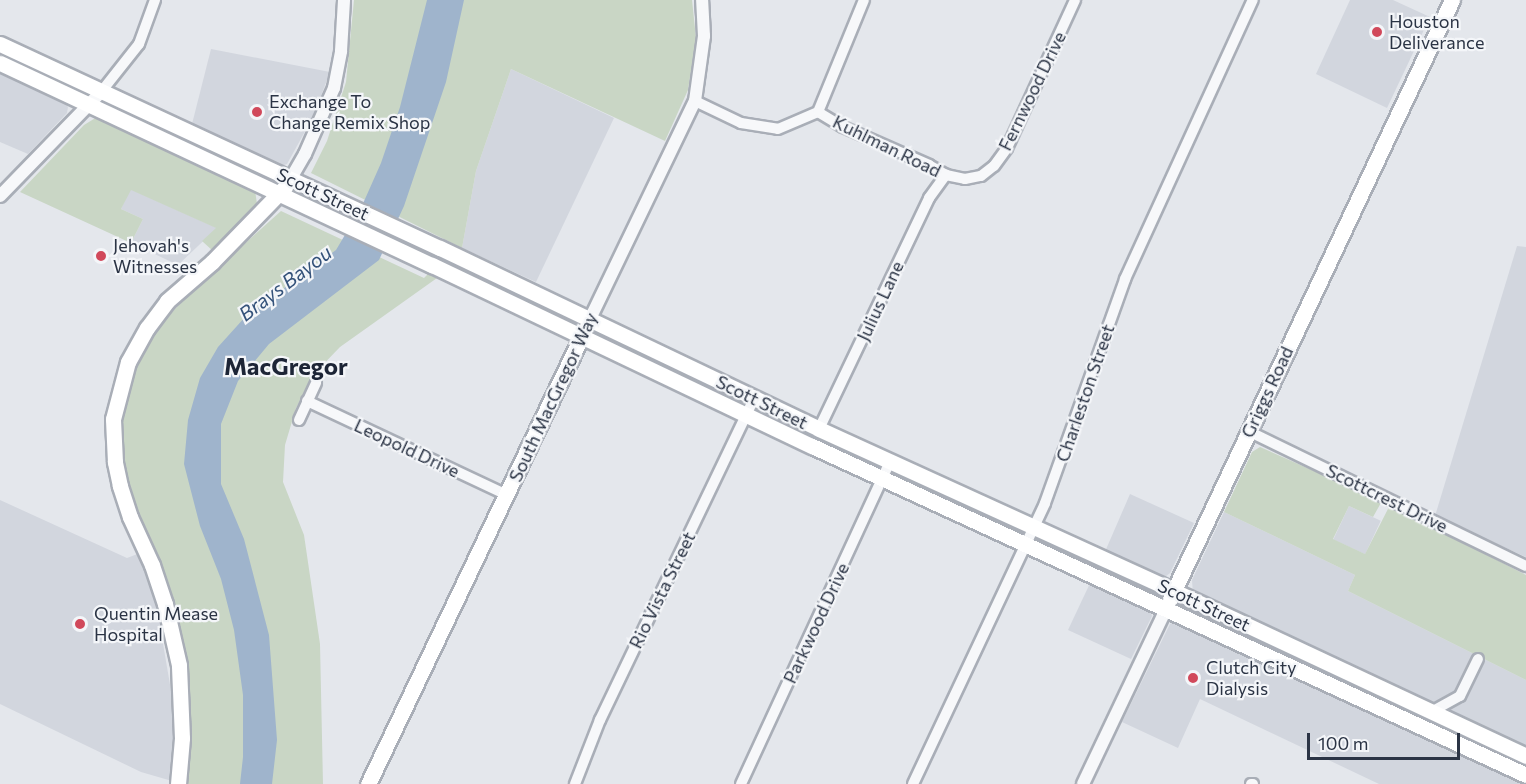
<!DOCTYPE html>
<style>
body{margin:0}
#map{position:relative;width:1526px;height:784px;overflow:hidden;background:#e4e7ec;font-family:Commissioner,sans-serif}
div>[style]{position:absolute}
.built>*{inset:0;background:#d2d6de;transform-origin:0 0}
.green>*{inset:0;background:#c9d6c5}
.water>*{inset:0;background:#9fb4cc}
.roads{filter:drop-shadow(2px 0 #a9aeb7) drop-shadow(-2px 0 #a9aeb7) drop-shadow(0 2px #a9aeb7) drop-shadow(0 -2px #a9aeb7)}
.minor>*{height:10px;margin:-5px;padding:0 5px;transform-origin:5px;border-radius:5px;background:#f7f8fa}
.tertiary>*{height:12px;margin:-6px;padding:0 6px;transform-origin:6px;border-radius:6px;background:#f7f8fa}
.secondary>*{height:15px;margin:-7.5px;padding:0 7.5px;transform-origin:7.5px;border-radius:7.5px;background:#fff}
.dots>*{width:16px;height:16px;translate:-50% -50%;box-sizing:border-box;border:3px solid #f4f6f9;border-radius:50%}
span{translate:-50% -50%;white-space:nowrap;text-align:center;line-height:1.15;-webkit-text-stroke:4.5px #f4f6f9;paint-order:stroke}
.poi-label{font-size:18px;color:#2b3445}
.left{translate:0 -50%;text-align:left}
.street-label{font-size:18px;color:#2b3445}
.water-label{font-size:20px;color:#34527a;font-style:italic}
.district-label{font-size:24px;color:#1d2536;font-weight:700}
.scale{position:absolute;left:1307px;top:733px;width:153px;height:27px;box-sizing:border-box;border:3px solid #2b3445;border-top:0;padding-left:8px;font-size:18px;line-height:21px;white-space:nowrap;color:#2b3445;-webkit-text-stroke:4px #f4f6f9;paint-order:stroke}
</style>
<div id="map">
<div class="built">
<div style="clip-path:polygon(1350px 0,1393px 0,1430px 17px,1387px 108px,1316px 74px)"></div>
<div style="clip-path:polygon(211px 49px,330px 72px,313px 117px,287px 164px,281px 166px,191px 128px)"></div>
<div style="clip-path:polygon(511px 69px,614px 118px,536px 282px,462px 248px,476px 171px)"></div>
<div style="clip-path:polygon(0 70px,63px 99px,68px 107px,67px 113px,28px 154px,0 142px)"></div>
<div style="clip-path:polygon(130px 189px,217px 228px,178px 265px,131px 243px,143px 219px,121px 209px)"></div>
<div style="clip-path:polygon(1517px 246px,1526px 247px,1526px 557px,1435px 516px)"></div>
<div style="clip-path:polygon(1130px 494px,1194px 523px,1170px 573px,1165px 577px,1160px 578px,1104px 554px)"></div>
<div style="clip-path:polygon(0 500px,127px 558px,140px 553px,154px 591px,174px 708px,172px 781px,141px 772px,0 704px)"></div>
<div style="left:1349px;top:506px;width:35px;height:37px;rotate:25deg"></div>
<div style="clip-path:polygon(1224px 512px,1355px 575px,1348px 591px,1526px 680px,1526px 751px,1193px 594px,1192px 580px)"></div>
<div style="clip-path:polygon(1092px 579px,1149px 608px,1152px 616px,1131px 659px,1068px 630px)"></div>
<div style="clip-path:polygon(1177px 620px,1526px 780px,1526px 784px,1379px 784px,1200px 699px,1178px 748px,1122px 722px,1170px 624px)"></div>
</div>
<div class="green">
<div style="clip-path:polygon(354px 0,692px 0,696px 38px,688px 90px,665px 141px,511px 69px,476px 171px,462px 248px,311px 173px,327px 141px,346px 82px)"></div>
<div style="clip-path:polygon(97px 117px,255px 190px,257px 204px,213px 251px,202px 241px,216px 228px,131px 190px,121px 209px,143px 219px,131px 243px,20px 192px,84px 125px)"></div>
<div style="clip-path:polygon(281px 211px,424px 278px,428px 274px,437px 278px,340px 347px,313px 375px,296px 408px,285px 445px,283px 482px,304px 535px,320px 644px,323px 784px,185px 784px,189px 712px,186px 669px,178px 626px,164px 579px,134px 509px,123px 469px,121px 440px,124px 406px,133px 372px,147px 344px,159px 326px,189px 294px)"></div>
<div style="clip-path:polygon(1260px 447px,1382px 501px,1373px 517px,1349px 506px,1333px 539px,1365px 554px,1390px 505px,1526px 575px,1526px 680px,1348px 591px,1355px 575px,1224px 512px,1252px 452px)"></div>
</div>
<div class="water">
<div style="clip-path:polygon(427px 0,464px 0,446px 82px,404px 206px,379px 260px,269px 344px,238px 381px,221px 424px,221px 484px,244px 539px,269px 635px,277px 740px,272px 784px,240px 784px,243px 757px,243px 695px,234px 630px,221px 579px,200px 526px,184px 464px,188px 420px,200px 378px,218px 347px,246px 316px,336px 250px,361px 208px,381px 163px,400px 107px)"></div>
</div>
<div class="roads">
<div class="minor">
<div style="left:101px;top:92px;width:61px;rotate:-51.6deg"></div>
<div style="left:139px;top:44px;width:47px;rotate:-70deg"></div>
<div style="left:695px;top:101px;width:51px;rotate:25.6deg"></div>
<div style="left:741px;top:123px;width:37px;rotate:9deg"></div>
<div style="left:778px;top:129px;width:43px;rotate:-23deg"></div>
<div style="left:818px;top:112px;width:29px;rotate:31deg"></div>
<div style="left:843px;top:127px;width:94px;rotate:23.8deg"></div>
<div style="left:929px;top:165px;width:20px;rotate:30deg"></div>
<div style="left:946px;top:175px;width:19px;rotate:12deg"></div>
<div style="left:965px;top:179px;width:16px;rotate:-11deg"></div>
<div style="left:981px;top:176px;width:16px;rotate:-38deg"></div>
<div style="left:994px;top:166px;width:22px;rotate:-54deg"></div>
<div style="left:1007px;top:148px;width:163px;rotate:-65.3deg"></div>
<div style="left:818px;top:112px;width:121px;rotate:-67.7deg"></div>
<div style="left:307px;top:401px;width:221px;rotate:25.2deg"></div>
<div style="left:299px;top:420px;width:41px;rotate:-65.3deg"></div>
<div style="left:819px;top:429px;width:256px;rotate:-64.5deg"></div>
<div style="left:929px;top:198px;width:29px;rotate:-54deg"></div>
<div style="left:1248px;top:431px;width:309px;rotate:25.9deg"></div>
<div style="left:1431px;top:712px;width:33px;rotate:-29deg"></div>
<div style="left:1460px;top:696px;width:41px;rotate:-64.1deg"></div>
<div style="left:575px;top:784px;width:69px;rotate:-68.7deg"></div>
<div style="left:600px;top:720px;width:357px;rotate:-64.4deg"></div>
<div style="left:741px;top:784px;width:356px;rotate:-65.2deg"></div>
<div style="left:913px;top:784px;width:310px;rotate:-64.8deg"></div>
<div style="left:1045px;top:503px;width:238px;rotate:-70.3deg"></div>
<div style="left:1125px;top:279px;width:307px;rotate:-65.4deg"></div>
<div style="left:1251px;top:784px;width:2px"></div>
</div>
<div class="tertiary">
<div style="left:290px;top:180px;width:30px;rotate:-60deg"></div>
<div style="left:305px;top:154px;width:72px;rotate:-66.3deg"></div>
<div style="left:334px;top:88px;width:38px;rotate:-79deg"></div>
<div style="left:341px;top:51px;width:51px;rotate:-86.6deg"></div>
<div style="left:0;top:196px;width:145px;rotate:-45.8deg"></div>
<div style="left:590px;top:319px;width:242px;rotate:-64.3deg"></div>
<div style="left:695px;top:101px;width:66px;rotate:-82.1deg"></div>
<div style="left:704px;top:36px;width:36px;rotate:-93deg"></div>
<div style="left:1083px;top:784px;width:196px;rotate:-64.6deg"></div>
</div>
<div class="secondary">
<div style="left:0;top:44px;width:485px;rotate:24.9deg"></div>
<div style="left:440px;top:248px;width:420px;rotate:25.5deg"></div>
<div style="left:819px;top:429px;width:390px;rotate:24.5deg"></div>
<div style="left:1174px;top:591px;width:389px;rotate:25.1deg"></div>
<div style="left:0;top:63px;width:477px;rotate:25.1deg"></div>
<div style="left:432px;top:265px;width:421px;rotate:25.5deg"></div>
<div style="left:812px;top:446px;width:786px;rotate:24.74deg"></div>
<div style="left:1170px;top:599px;width:662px;rotate:-64.79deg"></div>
<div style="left:178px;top:784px;width:46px;rotate:-85deg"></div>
<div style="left:182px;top:738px;width:73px;rotate:-92.4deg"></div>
<div style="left:179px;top:665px;width:63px;rotate:-102.9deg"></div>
<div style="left:165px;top:604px;width:41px;rotate:-108.4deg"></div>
<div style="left:152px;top:565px;width:53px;rotate:-114.6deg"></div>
<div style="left:130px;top:517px;width:33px;rotate:-108deg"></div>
<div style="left:120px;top:486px;width:25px;rotate:-102deg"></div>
<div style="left:115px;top:462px;width:43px;rotate:-92.7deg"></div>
<div style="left:113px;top:419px;width:59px;rotate:-75.3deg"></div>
<div style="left:128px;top:362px;width:39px;rotate:-61deg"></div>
<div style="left:147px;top:328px;width:34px;rotate:-53deg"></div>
<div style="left:167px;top:301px;width:60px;rotate:-40.9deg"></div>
<div style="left:212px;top:262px;width:105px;rotate:-45.8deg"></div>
<div style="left:368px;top:784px;width:504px;rotate:-64.5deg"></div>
</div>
</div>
<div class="dots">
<div style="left:1377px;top:32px;background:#d1495b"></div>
<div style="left:257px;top:112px;background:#d1495b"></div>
<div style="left:101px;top:256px;background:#d1495b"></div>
<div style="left:80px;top:624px;background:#d1495b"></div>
<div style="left:1193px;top:678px;background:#d1495b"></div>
</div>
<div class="poi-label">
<span class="left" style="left:1389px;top:32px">Houston<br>Deliverance</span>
<span class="left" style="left:269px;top:112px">Exchange To<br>Change Remix Shop</span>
<span class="left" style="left:113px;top:256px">Jehovah's<br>Witnesses</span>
<span class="left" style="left:94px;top:624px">Quentin Mease<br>Hospital</span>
<span class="left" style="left:1206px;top:678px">Clutch City<br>Dialysis</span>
</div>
<div class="street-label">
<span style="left:1032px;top:91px;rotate:-64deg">Fernwood Drive</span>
<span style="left:887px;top:146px;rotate:26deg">Kuhlman Road</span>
<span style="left:323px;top:194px;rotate:25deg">Scott Street</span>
<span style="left:880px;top:301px;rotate:-65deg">Julius Lane</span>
<span style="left:1267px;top:392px;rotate:-65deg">Griggs Road</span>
<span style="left:1085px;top:393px;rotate:-71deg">Charleston Street</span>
<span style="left:553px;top:397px;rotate:-65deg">South MacGregor Way</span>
<span style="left:762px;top:402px;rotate:26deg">Scott Street</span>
<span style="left:407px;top:448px;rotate:25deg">Leopold Drive</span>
<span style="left:1387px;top:498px;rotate:26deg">Scottcrest Drive</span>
<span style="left:662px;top:590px;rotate:-64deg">Rio Vista Street</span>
<span style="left:1204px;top:605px;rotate:25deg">Scott Street</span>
<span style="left:816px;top:623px;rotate:-65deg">Parkwood Drive</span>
</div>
<div class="water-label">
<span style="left:285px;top:283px;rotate:-37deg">Brays Bayou</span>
</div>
<div class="district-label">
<span style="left:286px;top:366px">MacGregor</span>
</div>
<div class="scale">100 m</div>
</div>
